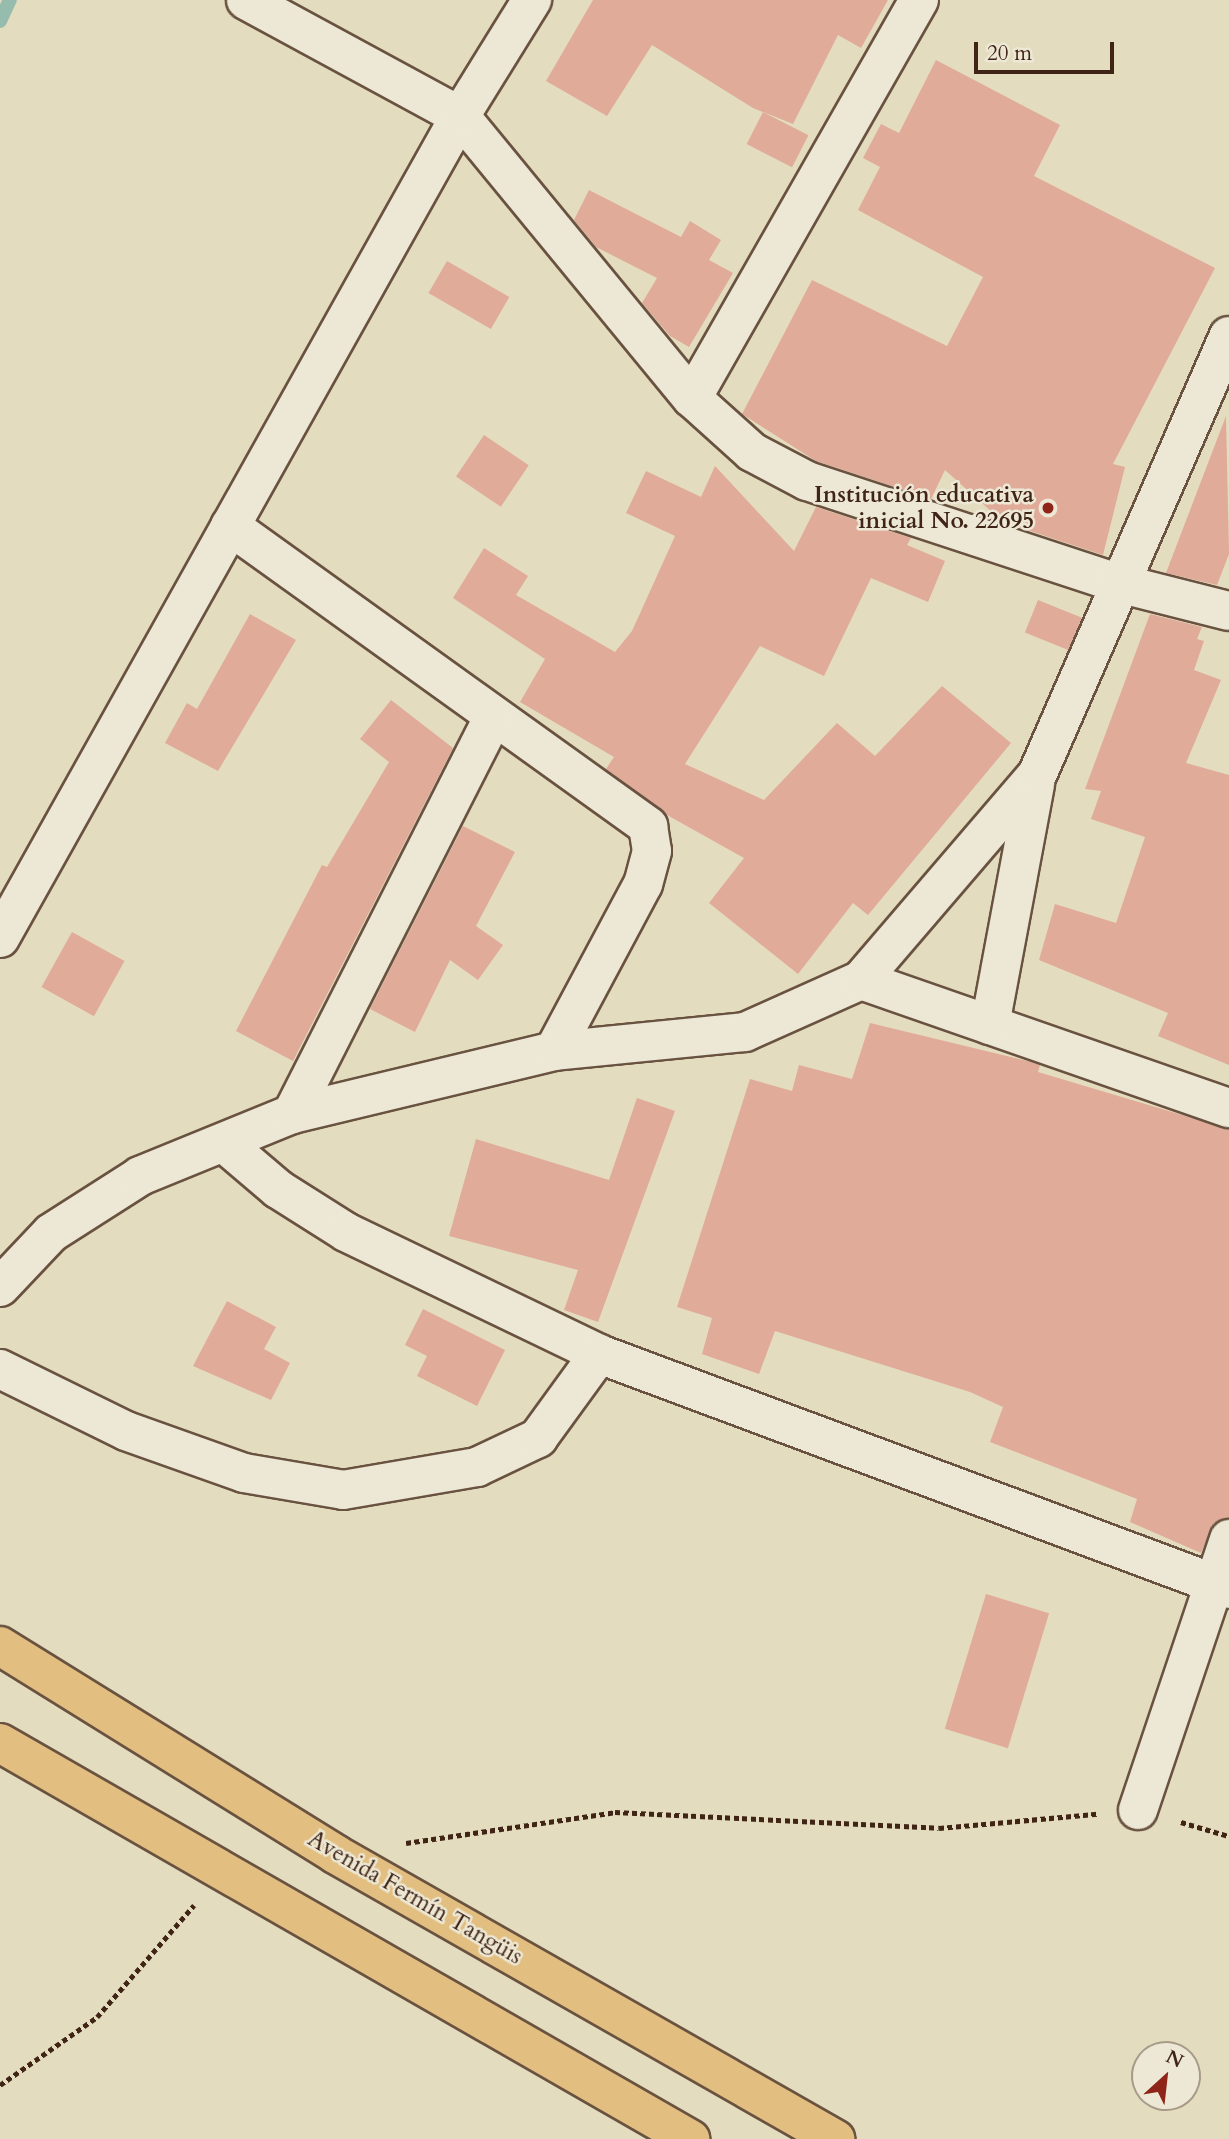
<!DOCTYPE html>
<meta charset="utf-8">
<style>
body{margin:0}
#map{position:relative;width:1229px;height:2139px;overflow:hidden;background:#e4dcbf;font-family:Cardo,serif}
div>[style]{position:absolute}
.stream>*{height:14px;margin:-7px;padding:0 7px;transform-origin:7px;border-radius:7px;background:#96bcad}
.building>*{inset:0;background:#e0ab99;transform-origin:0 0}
.path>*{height:4.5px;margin-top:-2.25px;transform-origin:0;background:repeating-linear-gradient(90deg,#402416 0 5px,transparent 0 8.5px)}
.roads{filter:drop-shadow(2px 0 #695240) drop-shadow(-2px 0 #695240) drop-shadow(0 2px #695240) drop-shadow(0 -2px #695240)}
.minor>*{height:38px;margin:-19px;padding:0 19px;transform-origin:19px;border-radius:19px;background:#ede8d5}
.primary>*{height:38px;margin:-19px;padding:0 19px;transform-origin:19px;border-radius:19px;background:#e2be80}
.dots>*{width:19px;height:19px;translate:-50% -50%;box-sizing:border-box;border:4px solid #ede8d5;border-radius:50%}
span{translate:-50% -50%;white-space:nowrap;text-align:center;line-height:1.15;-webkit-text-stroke:5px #ede8d5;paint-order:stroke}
.poi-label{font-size:23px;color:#402416;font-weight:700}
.right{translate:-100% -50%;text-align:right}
.street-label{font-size:23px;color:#402416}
.north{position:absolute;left:1131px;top:2041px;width:70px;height:70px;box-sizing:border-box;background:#ede8d5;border:2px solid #a89a89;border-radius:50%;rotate:27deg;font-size:19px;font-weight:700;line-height:28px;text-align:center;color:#402416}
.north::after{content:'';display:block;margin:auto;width:24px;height:32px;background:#8f2418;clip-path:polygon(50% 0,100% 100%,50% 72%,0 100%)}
.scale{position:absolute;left:974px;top:42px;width:140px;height:32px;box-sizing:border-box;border:4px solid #402416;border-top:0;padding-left:9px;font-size:21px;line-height:24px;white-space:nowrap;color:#402416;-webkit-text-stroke:5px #ede8d5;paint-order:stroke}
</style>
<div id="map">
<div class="stream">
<div style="left:0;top:21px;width:23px;rotate:-65deg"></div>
</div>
<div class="building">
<div style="clip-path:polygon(593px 0,888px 0,861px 48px,838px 35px,793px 124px,753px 108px,652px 45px,607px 116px,546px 81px)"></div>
<div style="clip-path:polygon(936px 60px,1060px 125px,1034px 176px,1215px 268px,1113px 464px,1125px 467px,1103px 555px,1003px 522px,945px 470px,931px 499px,816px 461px,742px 414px,812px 280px,947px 346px,983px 277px,858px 210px,880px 167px,863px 158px,881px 124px,899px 133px)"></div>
<div style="left:763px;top:112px;width:51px;height:36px;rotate:27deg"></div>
<div style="clip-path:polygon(589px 190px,681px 237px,690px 221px,721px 240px,709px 260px,733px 273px,689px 347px,670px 336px,642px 303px,657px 278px,596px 247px,574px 220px)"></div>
<div style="left:447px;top:261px;width:72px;height:37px;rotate:30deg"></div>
<div style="clip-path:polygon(1226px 416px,1229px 554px,1217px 585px,1166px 573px)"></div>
<div style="left:484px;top:435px;width:54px;height:50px;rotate:34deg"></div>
<div style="clip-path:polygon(715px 466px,794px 551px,816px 507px,911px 538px,907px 545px,945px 561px,928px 602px,871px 578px,824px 676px,760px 646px,685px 764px,764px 800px,837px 723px,875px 756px,942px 686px,1011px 743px,868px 915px,853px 903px,798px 974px,709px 903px,744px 858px,667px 815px,606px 769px,614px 757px,520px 702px,545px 659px,453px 598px,484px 548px,528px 576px,516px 595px,615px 652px,632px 631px,675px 536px,626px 513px,646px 471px,701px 497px)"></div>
<div style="left:1038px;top:600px;width:48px;height:35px;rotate:22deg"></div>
<div style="clip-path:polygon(250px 614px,296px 640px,218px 771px,165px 743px,187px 703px,197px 709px)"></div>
<div style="clip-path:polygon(1150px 614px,1202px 627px,1197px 639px,1204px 641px,1194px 670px,1221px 680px,1186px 763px,1229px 775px,1229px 1065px,1158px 1036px,1168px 1013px,1039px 960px,1055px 904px,1116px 923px,1145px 837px,1091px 819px,1101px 791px,1085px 789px)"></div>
<div style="clip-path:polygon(391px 700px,453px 748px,293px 1061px,236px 1031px,322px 865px,327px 867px,389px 762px,360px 739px)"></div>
<div style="clip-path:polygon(463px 826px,515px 852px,476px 926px,503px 945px,478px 980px,450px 960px,415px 1032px,370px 1009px)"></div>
<div style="left:72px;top:932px;width:60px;height:63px;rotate:29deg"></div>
<div style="clip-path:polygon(870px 1023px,1027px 1061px,1040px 1065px,1038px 1072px,1229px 1129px,1229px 1518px,1214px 1523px,1201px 1553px,1130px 1522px,1137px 1499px,990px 1442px,1003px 1407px,970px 1392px,775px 1331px,759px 1374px,702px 1354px,712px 1318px,677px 1307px,750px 1079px,792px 1091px,799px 1065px,852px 1079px)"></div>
<div style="clip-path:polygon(637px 1098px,675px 1111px,598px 1322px,564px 1310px,578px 1270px,449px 1236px,476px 1139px,609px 1180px)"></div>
<div style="clip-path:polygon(227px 1301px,276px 1327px,264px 1349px,290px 1363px,271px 1400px,193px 1366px)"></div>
<div style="clip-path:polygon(423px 1309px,505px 1350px,477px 1406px,417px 1376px,427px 1356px,405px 1345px)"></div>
<div style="left:986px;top:1594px;width:66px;height:141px;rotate:17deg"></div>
</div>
<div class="path">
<div style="left:1181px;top:1822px;width:50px;rotate:16.3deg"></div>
<div style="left:406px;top:1843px;width:211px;rotate:-8.4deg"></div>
<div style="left:615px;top:1812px;width:324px;rotate:2.8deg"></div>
<div style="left:939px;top:1828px;width:159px;rotate:-5.1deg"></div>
<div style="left:0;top:2085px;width:118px;rotate:-35deg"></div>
<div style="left:97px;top:2017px;width:148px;rotate:-49.1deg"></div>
</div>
<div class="roads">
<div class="minor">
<div style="left:246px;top:0;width:243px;rotate:28.5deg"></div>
<div style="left:460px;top:116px;width:365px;rotate:50.6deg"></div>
<div style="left:692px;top:398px;width:81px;rotate:42deg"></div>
<div style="left:752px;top:452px;width:62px;rotate:27.8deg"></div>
<div style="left:807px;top:481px;width:327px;rotate:18.2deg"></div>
<div style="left:1118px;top:583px;width:114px;rotate:14.2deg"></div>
<div style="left:692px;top:398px;width:458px;rotate:-60.3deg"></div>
<div style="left:230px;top:526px;width:515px;rotate:35.67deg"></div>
<div style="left:648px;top:826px;width:25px;rotate:81deg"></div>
<div style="left:652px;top:851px;width:34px;rotate:105deg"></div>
<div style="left:643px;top:884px;width:189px;rotate:118.1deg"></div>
<div style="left:0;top:938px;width:942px;rotate:-60.77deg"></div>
<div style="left:460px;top:116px;width:137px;rotate:-58.2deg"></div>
<div style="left:861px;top:980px;width:390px;rotate:19.2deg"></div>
<div style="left:990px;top:1025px;width:245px;rotate:-79.4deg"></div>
<div style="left:292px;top:1114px;width:444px;rotate:-63.1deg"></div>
<div style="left:224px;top:1143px;width:71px;rotate:40.4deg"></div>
<div style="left:278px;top:1189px;width:80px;rotate:32.3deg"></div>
<div style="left:346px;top:1232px;width:281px;rotate:25.7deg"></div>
<div style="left:599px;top:1354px;width:672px;rotate:20.46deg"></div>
<div style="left:0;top:1287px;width:74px;rotate:-46.6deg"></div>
<div style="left:51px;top:1233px;width:106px;rotate:-32.6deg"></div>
<div style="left:140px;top:1176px;width:164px;rotate:-22.2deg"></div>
<div style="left:292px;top:1114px;width:269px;rotate:-13.5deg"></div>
<div style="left:554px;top:1051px;width:192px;rotate:-5.7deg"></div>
<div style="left:745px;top:1032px;width:127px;rotate:-24.1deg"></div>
<div style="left:861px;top:980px;width:270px;rotate:-49.4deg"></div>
<div style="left:1037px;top:775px;width:479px;rotate:-66.4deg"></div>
<div style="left:0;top:1369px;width:140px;rotate:26.2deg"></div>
<div style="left:126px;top:1431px;width:125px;rotate:19.6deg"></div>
<div style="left:244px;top:1473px;width:100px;rotate:9.7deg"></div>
<div style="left:343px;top:1490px;width:136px;rotate:-9.7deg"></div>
<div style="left:477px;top:1467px;width:68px;rotate:-25.4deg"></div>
<div style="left:538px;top:1438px;width:104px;rotate:-54deg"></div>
<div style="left:1138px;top:1810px;width:286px;rotate:-71.4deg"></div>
</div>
<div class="primary">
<div style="left:0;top:1646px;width:394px;rotate:31.8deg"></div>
<div style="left:335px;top:1854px;width:576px;rotate:29.68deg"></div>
<div style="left:0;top:1743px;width:796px;rotate:29.85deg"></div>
</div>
</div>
<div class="dots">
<div style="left:1048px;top:508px;background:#8f2418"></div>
</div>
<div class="poi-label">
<span class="right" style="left:1034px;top:508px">Institución educativa<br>inicial No. 22695</span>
</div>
<div class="street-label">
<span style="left:415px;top:1898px;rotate:30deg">Avenida Fermín Tangüis</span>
</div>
<div class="north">N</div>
<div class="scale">20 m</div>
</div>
